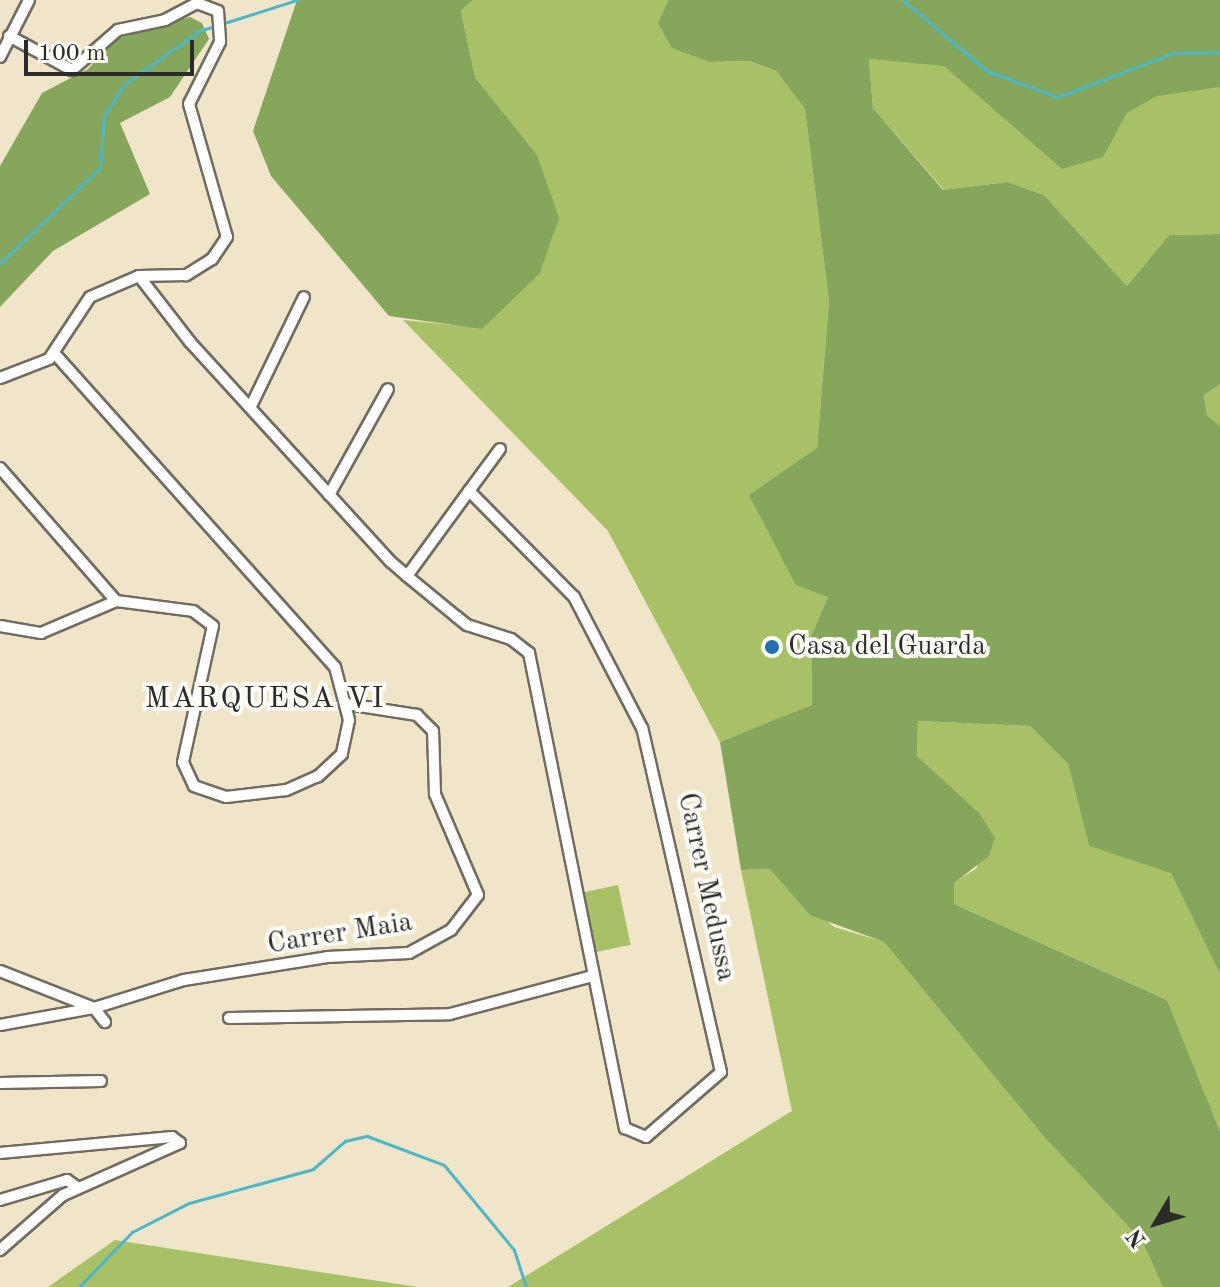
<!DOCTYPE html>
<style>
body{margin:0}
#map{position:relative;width:1220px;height:1287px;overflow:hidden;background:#f0e5c9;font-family:"Old Standard TT",serif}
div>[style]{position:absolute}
.green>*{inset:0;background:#a8c166;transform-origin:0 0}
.forest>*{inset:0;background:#86a75b}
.stream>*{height:3px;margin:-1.5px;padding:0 1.5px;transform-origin:1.5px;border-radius:1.5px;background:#4cb7c9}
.roads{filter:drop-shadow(2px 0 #706c62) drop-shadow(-2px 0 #706c62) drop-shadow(0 2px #706c62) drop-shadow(0 -2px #706c62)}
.minor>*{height:10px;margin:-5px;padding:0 5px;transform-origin:5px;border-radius:5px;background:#fff}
.dots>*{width:22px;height:22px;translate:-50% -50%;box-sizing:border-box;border:4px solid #fdfcf7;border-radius:50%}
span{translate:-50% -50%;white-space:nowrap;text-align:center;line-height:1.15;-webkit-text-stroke:8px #fdfcf7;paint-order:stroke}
.poi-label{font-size:28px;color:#2b2b2b}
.left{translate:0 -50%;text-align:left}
.street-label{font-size:28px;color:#2b2b2b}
.neighbourhood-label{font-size:30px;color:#2b2b2b;letter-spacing:2px}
.north{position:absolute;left:1116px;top:1183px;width:80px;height:80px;-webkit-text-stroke:6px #fdfcf7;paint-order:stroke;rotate:232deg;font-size:22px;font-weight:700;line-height:32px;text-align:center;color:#2b2b2b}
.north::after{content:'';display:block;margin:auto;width:28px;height:36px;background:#2b2b2b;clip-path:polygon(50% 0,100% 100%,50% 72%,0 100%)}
.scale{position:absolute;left:24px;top:40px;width:170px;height:36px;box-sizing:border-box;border:4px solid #2b2b2b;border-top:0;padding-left:10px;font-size:24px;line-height:28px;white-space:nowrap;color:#2b2b2b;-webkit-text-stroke:6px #fdfcf7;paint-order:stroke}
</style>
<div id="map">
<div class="green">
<div style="clip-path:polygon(473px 0,668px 0,658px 23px,710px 62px,750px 61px,776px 71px,805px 109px,829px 301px,817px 448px,828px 597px,811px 636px,812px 705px,794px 713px,720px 742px,608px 531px,403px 320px,482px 328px,533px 150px,475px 77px,461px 11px)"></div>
<div style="clip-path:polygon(1220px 0,1220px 234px,1169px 235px,1127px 286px,1044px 195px,1006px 182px,944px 190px,873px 108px,869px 59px,944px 65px)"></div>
<div style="clip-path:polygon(1220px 384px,1220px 426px,1207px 415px,1204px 394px)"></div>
<div style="clip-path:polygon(918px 721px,1030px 726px,1068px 764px,1089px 846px,1171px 872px,1220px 974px,1220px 1131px,1167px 1000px,954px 904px,953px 883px,977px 868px,979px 814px,917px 756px)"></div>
<div style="clip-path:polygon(770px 869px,834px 927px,884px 942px,1045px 1138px,1142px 1241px,1163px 1287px,508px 1287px,792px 1111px,741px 870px)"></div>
<div style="left:618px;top:885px;width:61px;height:36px;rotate:78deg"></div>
<div style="clip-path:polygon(115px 1240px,326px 1273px,418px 1287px,48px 1287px)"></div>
</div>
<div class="forest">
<div style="clip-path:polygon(297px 0,473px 0,461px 11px,475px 77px,537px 155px,559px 218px,540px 273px,482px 329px,389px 316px,271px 176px,253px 131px)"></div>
<div style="clip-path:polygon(668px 0,1220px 0,1220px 87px,1157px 96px,1127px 113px,1103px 157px,1062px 169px,944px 66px,869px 59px,873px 108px,943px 190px,1007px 182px,1044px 195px,1127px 286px,1169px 235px,1220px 234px,1220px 384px,1204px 395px,1207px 415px,1220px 426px,1220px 974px,1171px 873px,1089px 846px,1068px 764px,1030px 726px,918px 721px,917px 756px,980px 814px,995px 838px,989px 856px,954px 883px,954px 904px,1167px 1000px,1220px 1131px,1220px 1287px,1163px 1287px,1142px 1241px,1045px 1138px,884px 942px,810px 915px,770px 869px,741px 870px,720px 742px,812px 705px,811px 636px,828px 597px,796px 585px,749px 495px,817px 448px,829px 301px,805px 109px,776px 71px,750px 61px,710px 62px,672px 48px,658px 23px)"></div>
<div style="clip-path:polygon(190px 17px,202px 23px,209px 39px,170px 97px,120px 123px,150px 194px,53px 251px,0 307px,0 166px,42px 93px,88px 69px,116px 39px)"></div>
</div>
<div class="stream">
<div style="left:903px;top:0;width:110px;rotate:40.2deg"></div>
<div style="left:987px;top:71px;width:76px;rotate:20.1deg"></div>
<div style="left:1058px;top:97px;width:123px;rotate:-20.9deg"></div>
<div style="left:1173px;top:53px;width:47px;rotate:-1.2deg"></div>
<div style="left:0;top:263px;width:138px;rotate:-43.5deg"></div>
<div style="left:100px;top:168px;width:53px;rotate:-85.7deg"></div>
<div style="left:104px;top:115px;width:37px;rotate:-56deg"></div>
<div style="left:125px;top:84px;width:91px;rotate:-35.6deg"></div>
<div style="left:199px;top:31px;width:103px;rotate:-17.6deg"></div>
<div style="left:79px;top:1287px;width:76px;rotate:-46.1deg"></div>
<div style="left:132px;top:1232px;width:64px;rotate:-27deg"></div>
<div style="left:189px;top:1203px;width:129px;rotate:-15.3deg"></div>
<div style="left:313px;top:1169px;width:43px;rotate:-41.2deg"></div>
<div style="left:345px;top:1141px;width:23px;rotate:-13deg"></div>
<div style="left:367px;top:1136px;width:82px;rotate:20.6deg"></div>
<div style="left:444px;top:1165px;width:110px;rotate:50.5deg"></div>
<div style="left:514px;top:1250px;width:39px;rotate:72deg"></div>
</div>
<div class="roads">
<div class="minor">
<div style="left:9px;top:36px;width:72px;rotate:28.4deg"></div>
<div style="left:72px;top:70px;width:61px;rotate:-41deg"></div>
<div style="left:118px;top:30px;width:48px;rotate:-12deg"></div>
<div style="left:165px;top:20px;width:36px;rotate:-28deg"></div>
<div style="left:197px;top:3px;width:22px;rotate:21deg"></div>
<div style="left:218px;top:11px;width:31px;rotate:86deg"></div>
<div style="left:220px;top:42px;width:69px;rotate:116.6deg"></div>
<div style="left:189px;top:104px;width:138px;rotate:74.1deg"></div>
<div style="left:227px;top:237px;width:27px;rotate:124deg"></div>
<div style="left:212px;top:259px;width:31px;rotate:148deg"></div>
<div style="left:186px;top:275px;width:47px;rotate:178.8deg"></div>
<div style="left:139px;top:276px;width:83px;rotate:52.3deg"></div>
<div style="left:190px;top:342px;width:298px;rotate:47.6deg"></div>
<div style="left:391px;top:562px;width:21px;rotate:41deg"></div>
<div style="left:407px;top:576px;width:65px;rotate:39.4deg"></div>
<div style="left:457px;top:617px;width:13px;rotate:39deg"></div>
<div style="left:467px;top:625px;width:46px;rotate:17.7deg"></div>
<div style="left:511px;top:639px;width:23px;rotate:38deg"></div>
<div style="left:529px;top:653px;width:485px;rotate:78.6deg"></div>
<div style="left:625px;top:1128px;width:23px;rotate:23deg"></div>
<div style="left:646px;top:1137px;width:99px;rotate:-40.9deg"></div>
<div style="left:721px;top:1072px;width:353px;rotate:-102.9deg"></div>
<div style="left:642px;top:728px;width:148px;rotate:-117.4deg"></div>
<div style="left:574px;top:597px;width:149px;rotate:-134.7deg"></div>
<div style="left:469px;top:491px;width:105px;rotate:126.1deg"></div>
<div style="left:0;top:57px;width:64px;rotate:-63deg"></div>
<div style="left:55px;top:354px;width:420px;rotate:48.2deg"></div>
<div style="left:335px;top:667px;width:55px;rotate:75.2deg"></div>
<div style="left:349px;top:720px;width:35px;rotate:102deg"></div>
<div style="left:342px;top:754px;width:33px;rotate:137deg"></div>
<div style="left:318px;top:776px;width:35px;rotate:156deg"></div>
<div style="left:286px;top:790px;width:60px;rotate:173.3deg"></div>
<div style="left:226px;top:797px;width:34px;rotate:-161deg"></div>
<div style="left:194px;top:786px;width:26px;rotate:-115deg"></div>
<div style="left:183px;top:762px;width:139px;rotate:-77.6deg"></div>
<div style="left:213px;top:626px;width:25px;rotate:-143deg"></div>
<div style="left:193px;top:611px;width:78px;rotate:-172.6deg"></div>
<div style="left:0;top:378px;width:53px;rotate:-21.2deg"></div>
<div style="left:49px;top:359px;width:74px;rotate:-56.5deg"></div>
<div style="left:90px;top:297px;width:53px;rotate:-23.2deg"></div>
<div style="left:251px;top:406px;width:121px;rotate:-64.1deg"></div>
<div style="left:0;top:468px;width:176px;rotate:48.9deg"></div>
<div style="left:469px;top:491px;width:52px;rotate:-53.6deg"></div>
<div style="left:329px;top:495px;width:121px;rotate:-60.9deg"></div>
<div style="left:0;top:626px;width:42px;rotate:9.7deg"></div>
<div style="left:41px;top:633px;width:82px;rotate:-23.1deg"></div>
<div style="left:0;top:971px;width:101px;rotate:21.5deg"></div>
<div style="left:94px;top:1008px;width:94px;rotate:-17.3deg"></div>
<div style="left:184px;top:980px;width:145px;rotate:-9.1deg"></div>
<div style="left:327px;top:957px;width:82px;rotate:-2.8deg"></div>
<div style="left:409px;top:953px;width:48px;rotate:-28.7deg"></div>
<div style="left:451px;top:930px;width:44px;rotate:-52.4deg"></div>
<div style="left:478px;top:895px;width:110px;rotate:-113.1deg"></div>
<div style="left:435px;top:794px;width:63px;rotate:-91.8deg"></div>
<div style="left:433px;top:731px;width:23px;rotate:-135deg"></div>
<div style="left:417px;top:715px;width:71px;rotate:-171.1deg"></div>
<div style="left:229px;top:1018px;width:221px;rotate:-1deg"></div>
<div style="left:450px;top:1014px;width:148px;rotate:-14.9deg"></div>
<div style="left:0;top:1025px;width:96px;rotate:-10.3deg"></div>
<div style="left:94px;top:1008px;width:18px;rotate:52deg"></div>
<div style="left:0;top:1083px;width:101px;rotate:-1.1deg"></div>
<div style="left:0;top:1153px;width:173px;rotate:-5.3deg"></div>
<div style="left:172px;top:1137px;width:10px;rotate:37deg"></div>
<div style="left:180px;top:1143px;width:128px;rotate:156deg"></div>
<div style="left:63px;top:1195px;width:84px;rotate:138.9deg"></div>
<div style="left:0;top:1200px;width:70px;rotate:-16.6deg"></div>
<div style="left:67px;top:1180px;width:12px;rotate:35deg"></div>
</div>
</div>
<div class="dots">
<div style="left:772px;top:647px;background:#1f6fb2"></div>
</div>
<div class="poi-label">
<span class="left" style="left:788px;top:647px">Casa del Guarda</span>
</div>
<div class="street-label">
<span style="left:706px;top:887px;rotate:78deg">Carrer Medussa</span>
<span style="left:340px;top:934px;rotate:-9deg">Carrer Maia</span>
</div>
<div class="neighbourhood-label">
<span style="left:265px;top:699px">MARQUESA VI</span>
</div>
<div class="north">N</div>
<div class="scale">100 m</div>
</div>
